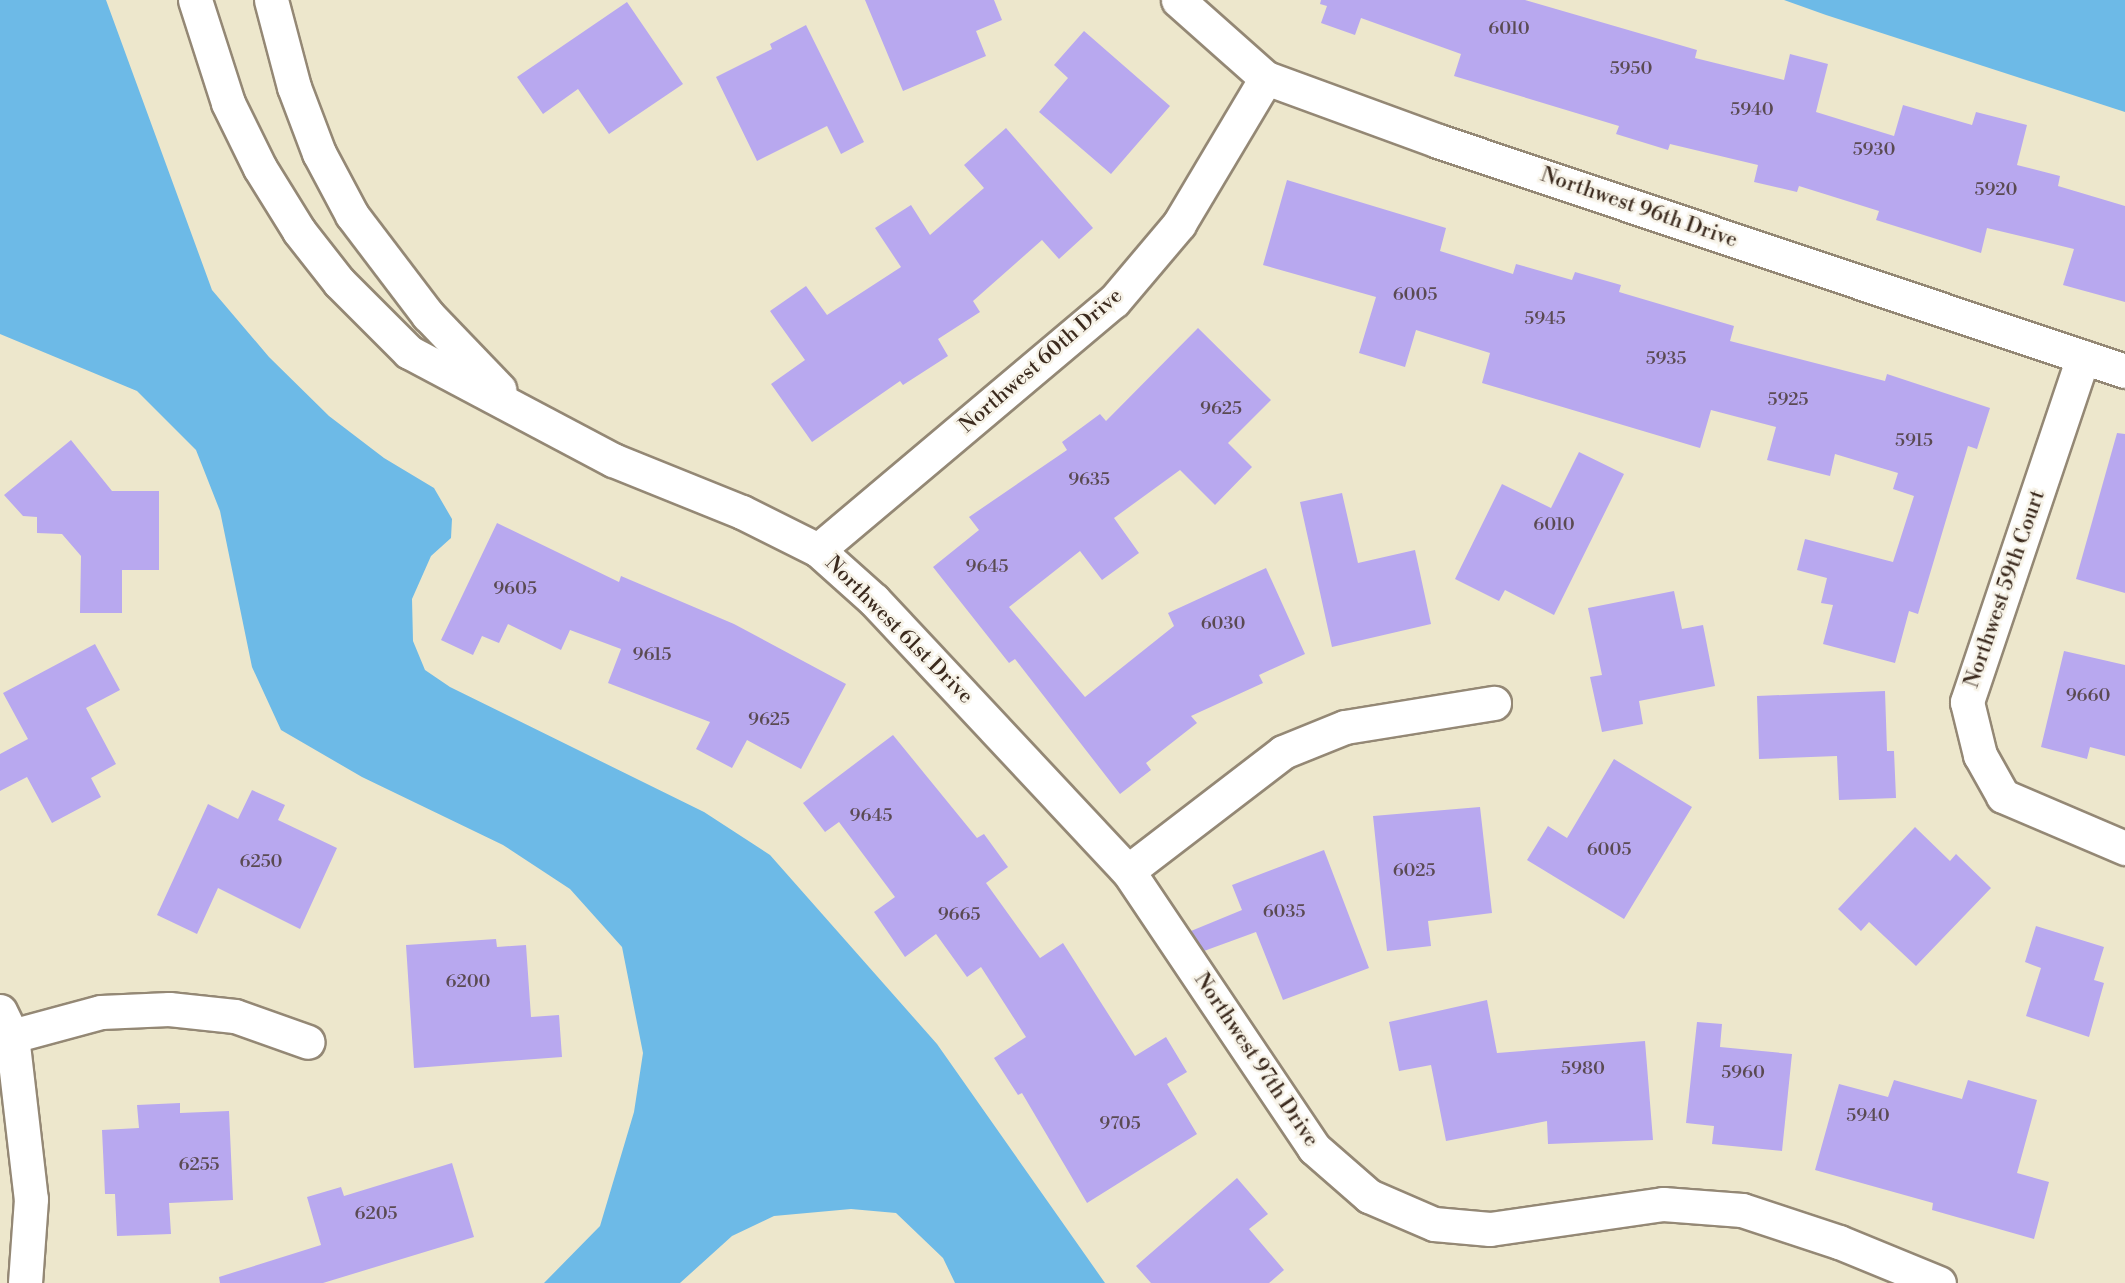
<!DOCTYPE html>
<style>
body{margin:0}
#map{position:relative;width:2125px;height:1283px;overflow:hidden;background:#ede7cc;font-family:"Libre Bodoni",serif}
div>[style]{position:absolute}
.water>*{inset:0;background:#6dbae7}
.building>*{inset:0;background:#b8a8ef}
.roads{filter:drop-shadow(2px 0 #948875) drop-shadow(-2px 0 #948875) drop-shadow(0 2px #948875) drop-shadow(0 -2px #948875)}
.street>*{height:33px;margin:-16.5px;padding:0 16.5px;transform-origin:16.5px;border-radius:16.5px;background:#fff}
span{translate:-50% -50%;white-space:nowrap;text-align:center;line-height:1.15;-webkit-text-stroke:5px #f7f3e8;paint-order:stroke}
.number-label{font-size:18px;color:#5a4a52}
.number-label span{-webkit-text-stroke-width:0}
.street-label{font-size:21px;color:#3b2a1e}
</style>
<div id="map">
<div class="water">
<div style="clip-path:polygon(0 0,106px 0,212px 290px,269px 357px,329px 416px,384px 458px,434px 488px,452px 519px,451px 538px,431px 556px,412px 599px,413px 641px,425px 670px,450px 687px,704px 812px,770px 855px,937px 1044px,1105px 1283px,955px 1283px,943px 1258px,896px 1213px,851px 1209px,774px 1216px,732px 1236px,680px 1283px,544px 1283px,600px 1226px,634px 1112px,643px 1053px,622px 947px,570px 889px,503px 845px,362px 777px,281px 730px,252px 667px,220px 511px,196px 450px,137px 391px,0 334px)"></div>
<div style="clip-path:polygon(1784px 0,2125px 0,2125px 112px,1826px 15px)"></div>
</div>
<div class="building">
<div style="clip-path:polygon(865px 0,994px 0,1002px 20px,976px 31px,986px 56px,903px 91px)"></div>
<div style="clip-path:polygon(1321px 0,1525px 0,1697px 50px,1695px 58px,1784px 80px,1790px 54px,1828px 64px,1816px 112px,1894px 136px,1903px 105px,1972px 125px,1976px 112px,2027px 125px,2017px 165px,2060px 176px,2058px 186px,2125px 206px,2125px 302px,2063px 285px,2074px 249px,1987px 228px,1981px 253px,1876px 220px,1879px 211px,1799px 186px,1797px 192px,1754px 182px,1758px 165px,1670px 144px,1668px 150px,1616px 134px,1619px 126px,1454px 76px,1461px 54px,1361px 18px,1355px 35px,1321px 23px,1327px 6px,1320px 4px)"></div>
<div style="clip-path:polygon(627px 2px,683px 84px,609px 134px,578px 89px,543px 114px,517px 77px)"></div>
<div style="clip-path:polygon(806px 25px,864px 142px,841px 154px,827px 126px,757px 161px,716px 77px,772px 49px,770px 44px)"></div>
<div style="clip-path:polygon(1084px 31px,1170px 106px,1111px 174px,1039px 112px,1068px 78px,1054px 65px)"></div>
<div style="clip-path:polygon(1006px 128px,1093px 228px,1059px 259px,1042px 240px,973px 301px,980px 312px,938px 339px,948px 356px,903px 385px,900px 381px,812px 442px,771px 384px,805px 360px,770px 311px,806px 286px,827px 315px,901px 267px,875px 228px,911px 205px,930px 235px,984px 188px,964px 165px)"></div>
<div style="clip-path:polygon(1287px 180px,1446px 228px,1440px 251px,1513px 274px,1516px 264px,1572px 280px,1575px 272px,1621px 285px,1619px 292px,1734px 326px,1730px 341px,1885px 381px,1887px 374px,1990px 408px,1977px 449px,1968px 446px,1918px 614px,1909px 611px,1895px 663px,1823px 644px,1833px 605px,1821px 603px,1827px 578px,1797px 570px,1805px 539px,1893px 562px,1914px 496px,1893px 489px,1898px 473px,1835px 454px,1830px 476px,1767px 460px,1776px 427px,1711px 410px,1700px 448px,1482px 383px,1490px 353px,1416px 330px,1405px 367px,1359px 353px,1376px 297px,1263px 265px)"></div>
<div style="clip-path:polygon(1198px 328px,1271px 400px,1228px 443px,1252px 467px,1215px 505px,1180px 470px,1114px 518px,1139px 553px,1102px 580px,1080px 551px,1009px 607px,1085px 697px,1174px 626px,1168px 613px,1266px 568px,1305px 654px,1259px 675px,1263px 683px,1191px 716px,1197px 723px,1146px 763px,1151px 770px,1120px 794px,1015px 659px,1009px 663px,933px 567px,979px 530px,969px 517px,1067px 450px,1062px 442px,1100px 414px,1106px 421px)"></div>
<div style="clip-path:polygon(2117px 433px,2125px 434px,2125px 593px,2076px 579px)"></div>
<div style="clip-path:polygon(71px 440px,112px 491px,159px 491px,159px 570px,122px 570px,122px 613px,80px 613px,81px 556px,62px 534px,37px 533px,37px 517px,23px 516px,4px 495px)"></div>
<div style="clip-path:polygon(1579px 452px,1624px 474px,1554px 615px,1505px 590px,1499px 601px,1455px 579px,1502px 484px,1551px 508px)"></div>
<div style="clip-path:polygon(1342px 493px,1358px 563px,1415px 550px,1431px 624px,1332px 647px,1300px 502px)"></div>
<div style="clip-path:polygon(497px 523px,619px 582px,621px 576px,734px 624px,846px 684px,801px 769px,747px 740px,732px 768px,696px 749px,710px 722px,608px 683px,621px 649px,570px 630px,561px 650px,508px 624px,499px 643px,482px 636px,473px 655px,441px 640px)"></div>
<div style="clip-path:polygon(1674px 591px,1682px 629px,1703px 625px,1715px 686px,1639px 701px,1643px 724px,1602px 732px,1590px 677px,1602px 675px,1588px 608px)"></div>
<div style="clip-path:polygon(95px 644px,120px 690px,86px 708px,116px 764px,91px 778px,101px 797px,52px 823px,27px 777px,0 791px,0 754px,28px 739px,3px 693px)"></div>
<div style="clip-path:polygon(2064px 651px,2125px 665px,2125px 756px,2090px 747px,2087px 759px,2041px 747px)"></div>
<div style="clip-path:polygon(1885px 691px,1887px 751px,1894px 751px,1896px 798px,1839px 800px,1837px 756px,1759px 759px,1757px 696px)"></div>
<div style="clip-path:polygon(893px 735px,977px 838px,984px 834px,1008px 867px,986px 883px,1040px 958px,1063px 943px,1135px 1056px,1166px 1037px,1187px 1072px,1167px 1084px,1197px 1134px,1087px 1203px,1022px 1093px,1018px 1095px,994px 1058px,1026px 1037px,981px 967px,967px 977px,936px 934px,905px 957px,874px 912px,895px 897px,839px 822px,825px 832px,803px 803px)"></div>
<div style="clip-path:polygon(1614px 759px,1692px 807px,1624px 919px,1527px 860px,1548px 826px,1567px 838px)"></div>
<div style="clip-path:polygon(252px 790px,285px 805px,278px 820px,337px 848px,300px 929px,218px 888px,197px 934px,157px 915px,208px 804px,238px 819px)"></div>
<div style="clip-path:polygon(1480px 807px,1492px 913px,1428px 921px,1431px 946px,1387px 951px,1373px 816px)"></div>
<div style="clip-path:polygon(1915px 827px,1950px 861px,1956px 854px,1991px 888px,1916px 966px,1869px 922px,1861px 931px,1838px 909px)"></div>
<div style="clip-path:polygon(1324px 850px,1369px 968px,1283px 1000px,1256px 932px,1204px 951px,1191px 931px,1242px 910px,1232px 885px)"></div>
<div style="clip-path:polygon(2036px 926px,2104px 947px,2094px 980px,2104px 983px,2089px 1037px,2026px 1016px,2041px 968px,2025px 962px)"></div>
<div style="clip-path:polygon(496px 939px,497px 947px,526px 945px,531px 1017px,559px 1015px,562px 1057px,414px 1068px,406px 945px)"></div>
<div style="clip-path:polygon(1487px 1000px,1497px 1053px,1645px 1041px,1653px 1140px,1548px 1144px,1547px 1121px,1446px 1141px,1431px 1065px,1399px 1071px,1389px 1022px)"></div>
<div style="clip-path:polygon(1697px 1022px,1722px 1024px,1720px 1047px,1792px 1054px,1782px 1151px,1712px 1144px,1714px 1126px,1686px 1123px)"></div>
<div style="clip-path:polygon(1894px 1080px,1962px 1099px,1968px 1080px,2037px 1100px,2017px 1173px,2049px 1182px,2034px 1239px,1932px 1210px,1933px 1203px,1815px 1170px,1839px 1084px,1888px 1097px)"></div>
<div style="clip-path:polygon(180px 1103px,180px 1113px,229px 1111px,233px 1200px,169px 1203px,171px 1234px,117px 1236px,115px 1194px,105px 1194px,102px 1130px,139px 1128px,137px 1105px)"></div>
<div style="clip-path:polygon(452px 1163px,474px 1237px,323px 1283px,220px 1283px,219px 1277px,321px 1245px,307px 1197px,341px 1187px,344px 1196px)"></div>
<div style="clip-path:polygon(1237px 1178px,1268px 1214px,1249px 1229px,1284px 1270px,1269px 1283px,1151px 1283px,1136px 1266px)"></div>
</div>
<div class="roads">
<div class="street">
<div style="left:195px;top:0;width:108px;rotate:72.2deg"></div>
<div style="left:228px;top:103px;width:72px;rotate:63.8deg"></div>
<div style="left:260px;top:168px;width:74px;rotate:58.2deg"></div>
<div style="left:299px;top:231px;width:65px;rotate:51.9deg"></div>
<div style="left:339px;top:282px;width:99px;rotate:45deg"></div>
<div style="left:409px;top:352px;width:231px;rotate:27.9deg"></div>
<div style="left:613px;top:460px;width:139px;rotate:22deg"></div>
<div style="left:742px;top:512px;width:85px;rotate:26.6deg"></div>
<div style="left:818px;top:550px;width:75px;rotate:41.8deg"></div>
<div style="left:874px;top:600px;width:371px;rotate:46.9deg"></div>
<div style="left:1128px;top:871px;width:334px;rotate:56.1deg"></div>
<div style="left:1314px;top:1148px;width:73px;rotate:41.1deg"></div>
<div style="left:1369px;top:1196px;width:71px;rotate:23.3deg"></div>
<div style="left:1434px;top:1224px;width:56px;rotate:5.1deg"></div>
<div style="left:1490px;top:1229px;width:175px;rotate:-8.2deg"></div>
<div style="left:1663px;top:1204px;width:79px;rotate:4.3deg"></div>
<div style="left:1742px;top:1210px;width:102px;rotate:18.3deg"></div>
<div style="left:1839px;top:1242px;width:108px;rotate:22.3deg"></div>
<div style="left:271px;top:0;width:90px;rotate:75.2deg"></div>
<div style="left:294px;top:87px;width:71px;rotate:69.3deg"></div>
<div style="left:319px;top:153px;width:70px;rotate:62deg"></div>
<div style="left:352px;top:215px;width:126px;rotate:52.8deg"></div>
<div style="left:428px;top:315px;width:103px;rotate:46.2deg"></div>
<div style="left:1178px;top:0;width:118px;rotate:41.6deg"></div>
<div style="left:1266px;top:78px;width:183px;rotate:20.1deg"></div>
<div style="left:1438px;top:141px;width:724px;rotate:18.51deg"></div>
<div style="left:2083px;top:357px;width:364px;rotate:108.6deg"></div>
<div style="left:1967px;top:702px;width:55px;rotate:76.2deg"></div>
<div style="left:1980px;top:755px;width:47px;rotate:60.7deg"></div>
<div style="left:2003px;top:796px;width:133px;rotate:23.1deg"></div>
<div style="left:818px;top:550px;width:387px;rotate:-40.1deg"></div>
<div style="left:1114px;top:301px;width:101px;rotate:-49.8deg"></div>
<div style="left:1179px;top:224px;width:170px;rotate:-59.2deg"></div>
<div style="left:1128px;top:871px;width:195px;rotate:-37.5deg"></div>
<div style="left:1283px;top:752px;width:67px;rotate:-22deg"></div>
<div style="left:1345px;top:727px;width:151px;rotate:-9.2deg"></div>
<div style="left:0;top:1011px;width:28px;rotate:64deg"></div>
<div style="left:12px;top:1036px;width:164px;rotate:83.4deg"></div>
<div style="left:31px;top:1199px;width:84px;rotate:94.1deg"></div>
<div style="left:12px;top:1036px;width:92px;rotate:-15.1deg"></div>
<div style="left:101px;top:1012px;width:68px;rotate:-2.5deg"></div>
<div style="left:169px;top:1009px;width:66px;rotate:6.1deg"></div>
<div style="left:235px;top:1016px;width:77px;rotate:19.6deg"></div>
</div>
</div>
<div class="number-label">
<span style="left:1509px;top:29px">6010</span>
<span style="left:1631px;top:69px">5950</span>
<span style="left:1752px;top:110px">5940</span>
<span style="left:1874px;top:150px">5930</span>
<span style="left:1996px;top:190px">5920</span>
<span style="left:1415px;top:295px">6005</span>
<span style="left:1545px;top:319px">5945</span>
<span style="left:1666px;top:359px">5935</span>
<span style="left:1788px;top:400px">5925</span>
<span style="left:1221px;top:409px">9625</span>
<span style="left:1914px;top:441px">5915</span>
<span style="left:1089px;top:480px">9635</span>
<span style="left:1554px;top:525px">6010</span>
<span style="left:987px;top:567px">9645</span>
<span style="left:515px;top:589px">9605</span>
<span style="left:1223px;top:624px">6030</span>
<span style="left:652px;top:655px">9615</span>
<span style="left:2088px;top:696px">9660</span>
<span style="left:769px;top:720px">9625</span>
<span style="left:871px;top:816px">9645</span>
<span style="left:1609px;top:850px">6005</span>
<span style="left:261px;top:862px">6250</span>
<span style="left:1414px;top:871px">6025</span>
<span style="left:1284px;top:912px">6035</span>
<span style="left:959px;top:915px">9665</span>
<span style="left:468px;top:982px">6200</span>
<span style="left:1583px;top:1069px">5980</span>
<span style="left:1743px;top:1073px">5960</span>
<span style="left:1868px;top:1116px">5940</span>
<span style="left:1120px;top:1124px">9705</span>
<span style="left:199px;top:1165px">6255</span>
<span style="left:376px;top:1214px">6205</span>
</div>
<div class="street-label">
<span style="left:1639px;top:208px;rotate:19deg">Northwest 96th Drive</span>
<span style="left:1041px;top:361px;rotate:-41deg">Northwest 60th Drive</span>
<span style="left:2005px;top:589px;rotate:-71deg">Northwest 59th Court</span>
<span style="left:899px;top:630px;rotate:45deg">Northwest 61st Drive</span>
<span style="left:1256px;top:1060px;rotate:56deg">Northwest 97th Drive</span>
</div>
</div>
